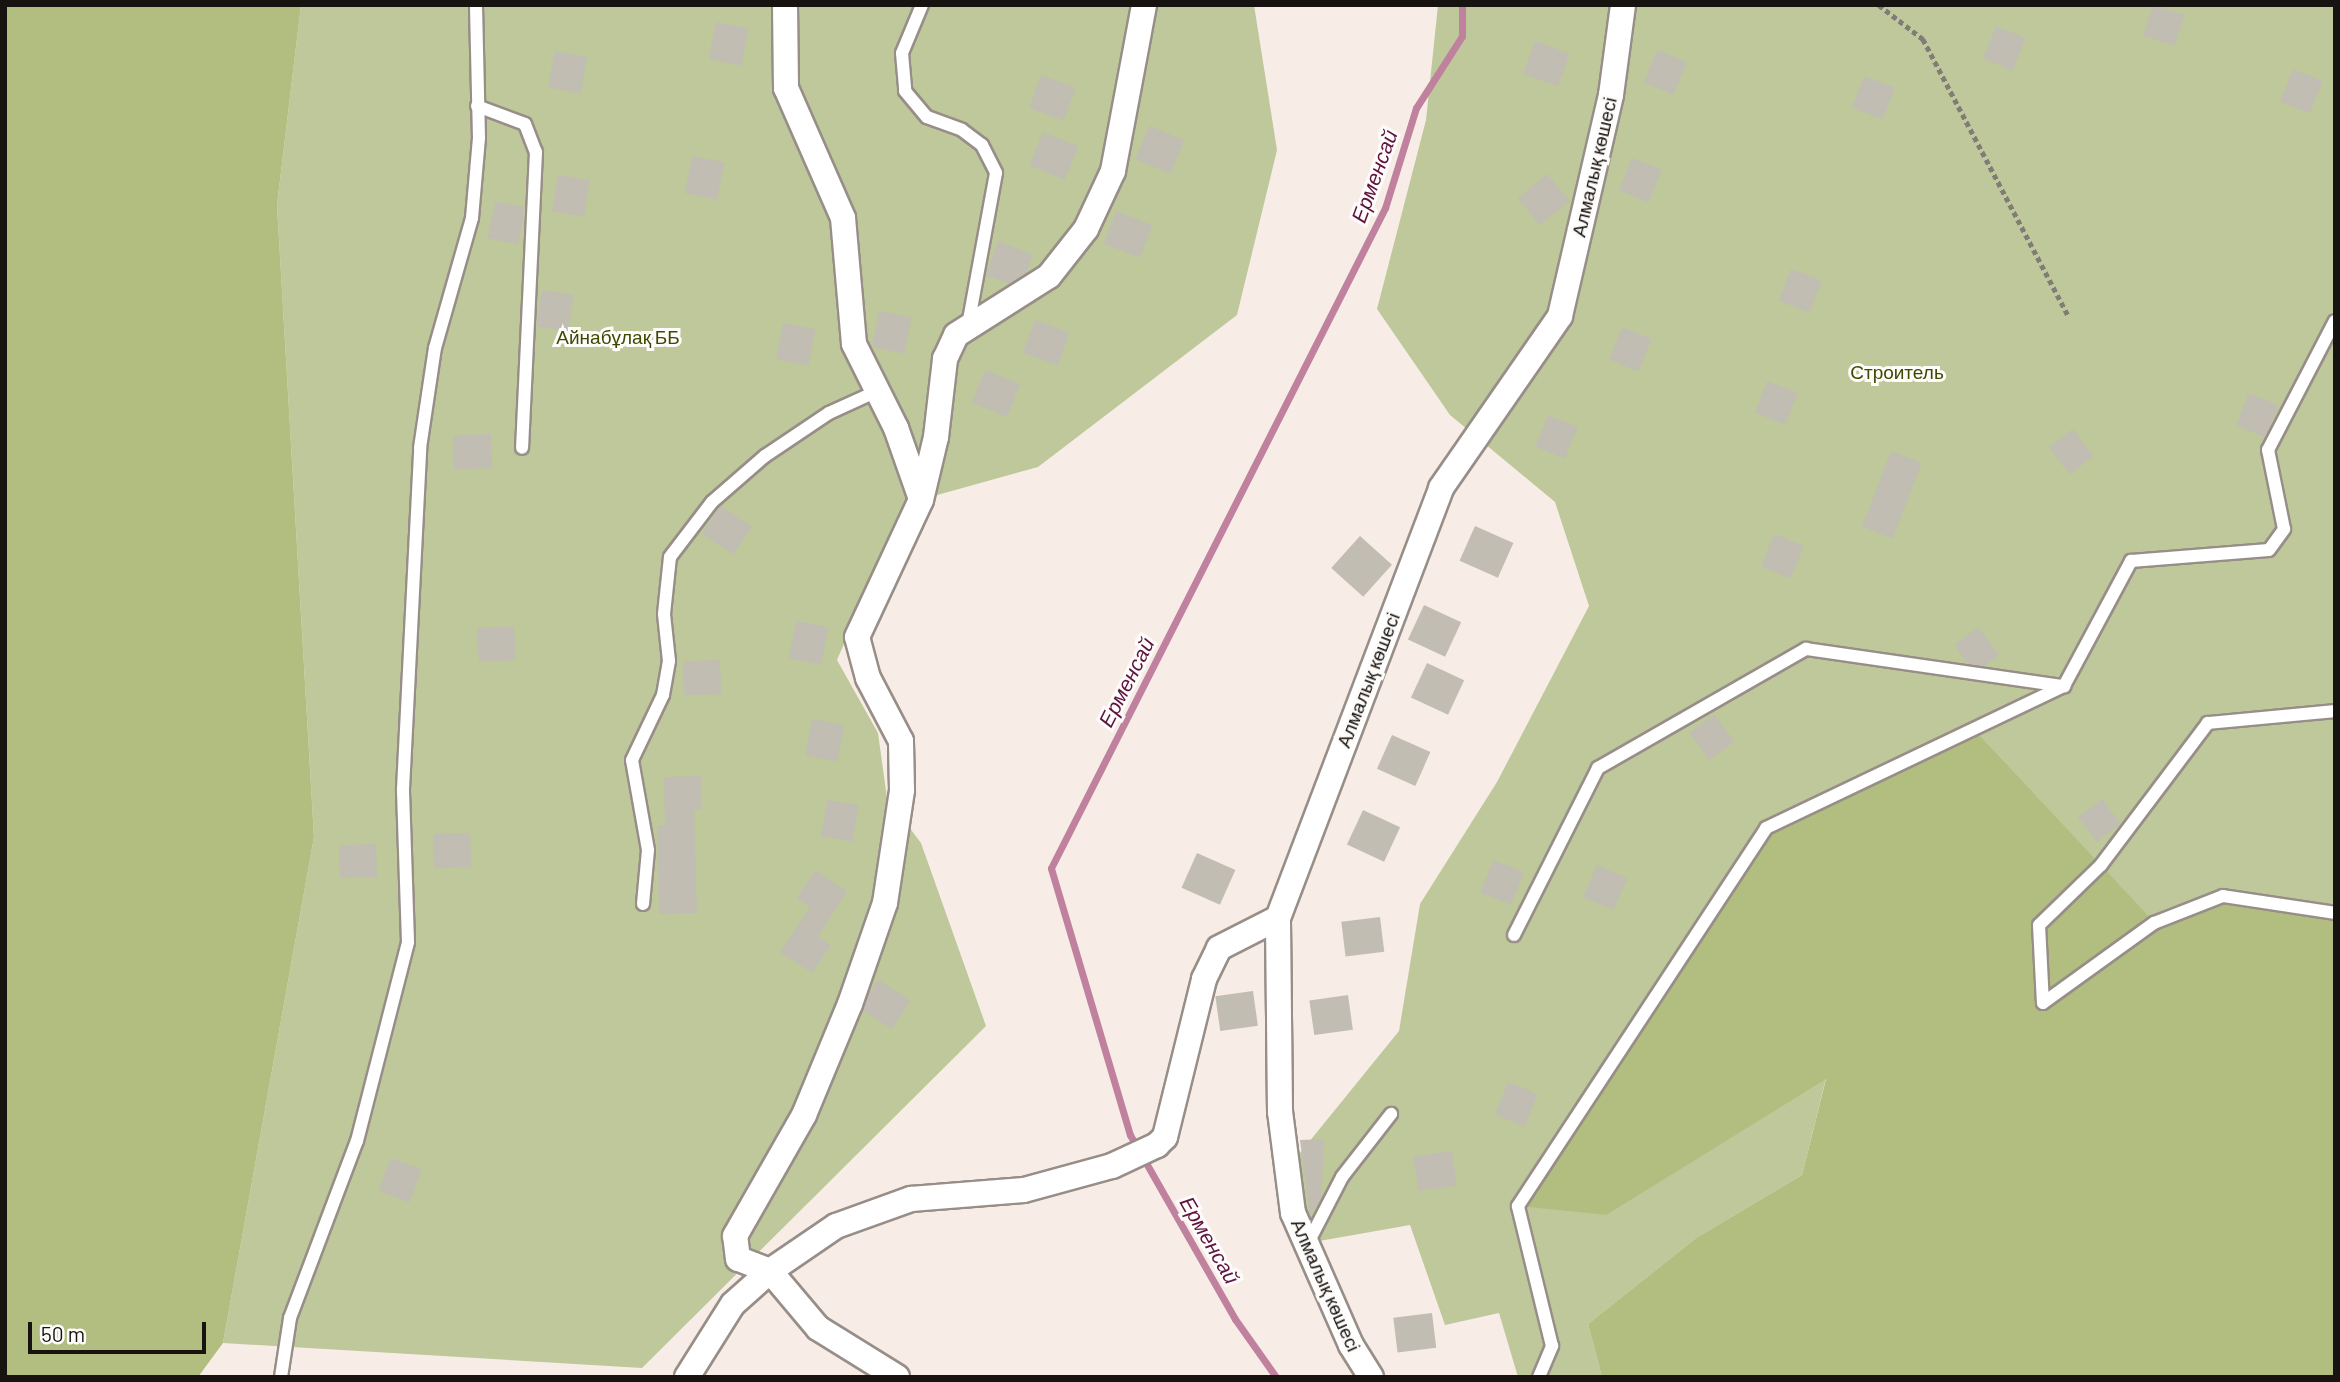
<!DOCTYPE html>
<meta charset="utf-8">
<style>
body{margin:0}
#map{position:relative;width:2340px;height:1382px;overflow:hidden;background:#f7ede6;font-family:Barlow,sans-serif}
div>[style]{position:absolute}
.green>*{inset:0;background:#bec89b}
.forest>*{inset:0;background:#b1be80}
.stream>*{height:7px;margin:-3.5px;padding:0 3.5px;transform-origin:3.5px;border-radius:3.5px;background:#bf819d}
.building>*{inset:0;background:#c1bdb3;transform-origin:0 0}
.path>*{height:4.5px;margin-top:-2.25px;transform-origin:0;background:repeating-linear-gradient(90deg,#827c77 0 5px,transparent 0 8.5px)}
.roads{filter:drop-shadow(2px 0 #988e88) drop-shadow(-2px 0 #988e88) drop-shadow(0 2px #988e88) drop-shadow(0 -2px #988e88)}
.lane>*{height:12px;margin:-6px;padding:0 6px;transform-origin:6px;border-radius:6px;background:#fff}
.street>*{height:24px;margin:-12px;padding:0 12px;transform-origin:12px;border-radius:12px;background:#fff}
span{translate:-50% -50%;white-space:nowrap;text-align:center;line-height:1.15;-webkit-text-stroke:6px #fefcfa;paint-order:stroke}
.street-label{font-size:19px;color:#161311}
.park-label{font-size:19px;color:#3e4900}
.water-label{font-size:21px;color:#5e143e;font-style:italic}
.frame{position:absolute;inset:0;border:7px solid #161311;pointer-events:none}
.scale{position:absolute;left:28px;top:1322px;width:178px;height:32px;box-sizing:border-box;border:4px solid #161311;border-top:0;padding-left:9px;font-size:21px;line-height:24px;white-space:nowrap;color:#161311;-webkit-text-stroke:5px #fefcfa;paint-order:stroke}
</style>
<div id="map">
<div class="green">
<div style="clip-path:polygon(301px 5px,1254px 5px,1277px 150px,1237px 315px,1038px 467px,905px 504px,837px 660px,878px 733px,887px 798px,921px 843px,986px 1026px,642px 1368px,223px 1343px,314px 837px,277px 205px)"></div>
<div style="clip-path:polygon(1438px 5px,2335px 5px,2335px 913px,2154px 923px,1974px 729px,1607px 1215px,1826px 1078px,1802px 1175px,1696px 1238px,1588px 1324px,1602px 1377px,1518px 1377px,1499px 1313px,1445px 1325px,1410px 1225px,1308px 1243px,1287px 1169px,1399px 1031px,1420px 904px,1497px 782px,1589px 606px,1555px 502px,1450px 415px,1377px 309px,1426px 120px)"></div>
</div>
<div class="forest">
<div style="clip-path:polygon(5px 5px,301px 5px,277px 205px,314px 837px,223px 1343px,198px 1377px,5px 1377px)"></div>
<div style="clip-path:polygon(1974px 729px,2154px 922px,2223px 896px,2335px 913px,2335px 1377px,1602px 1377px,1588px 1324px,1696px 1238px,1802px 1175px,1826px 1079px,1607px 1215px,1518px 1206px,1766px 828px)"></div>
</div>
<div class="stream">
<div style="left:1276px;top:1377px;width:71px;rotate:-125.3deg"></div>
<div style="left:1235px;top:1319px;width:212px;rotate:-119.7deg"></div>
<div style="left:1130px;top:1135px;width:278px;rotate:-106.5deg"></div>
<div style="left:1051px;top:868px;width:740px;rotate:-63.16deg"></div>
<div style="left:1385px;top:208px;width:105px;rotate:-72.8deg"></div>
<div style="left:1416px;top:108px;width:85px;rotate:-57.4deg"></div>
<div style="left:1462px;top:36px;width:31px;rotate:-90deg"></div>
</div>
<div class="building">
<div style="left:2153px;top:5px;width:33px;height:32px;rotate:18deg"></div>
<div style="left:716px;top:22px;width:33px;height:38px;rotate:11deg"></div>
<div style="left:1996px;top:26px;width:32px;height:35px;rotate:22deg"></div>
<div style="left:1535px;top:41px;width:37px;height:35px;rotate:20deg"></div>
<div style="left:1657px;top:50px;width:32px;height:35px;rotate:22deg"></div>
<div style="left:555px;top:51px;width:33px;height:37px;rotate:11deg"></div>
<div style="left:2293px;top:69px;width:32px;height:35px;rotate:22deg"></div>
<div style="left:1041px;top:75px;width:37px;height:35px;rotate:20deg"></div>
<div style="left:1864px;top:76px;width:33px;height:34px;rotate:21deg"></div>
<div style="left:1149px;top:126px;width:38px;height:36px;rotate:22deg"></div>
<div style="left:1043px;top:132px;width:38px;height:36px;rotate:22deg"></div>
<div style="left:692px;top:156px;width:33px;height:38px;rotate:11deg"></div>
<div style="left:1632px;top:158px;width:32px;height:35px;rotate:22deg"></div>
<div style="left:1547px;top:174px;width:35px;height:38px;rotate:50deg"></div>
<div style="left:558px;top:175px;width:32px;height:37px;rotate:9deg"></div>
<div style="left:495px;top:201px;width:31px;height:38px;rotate:11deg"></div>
<div style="left:1116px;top:211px;width:39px;height:35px;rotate:21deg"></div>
<div style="clip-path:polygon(998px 241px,1033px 255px,1026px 273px,1009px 284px,986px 275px)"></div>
<div style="left:1791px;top:269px;width:33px;height:34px;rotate:21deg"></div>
<div style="left:542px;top:290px;width:32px;height:37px;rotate:9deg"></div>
<div style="left:879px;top:311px;width:33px;height:37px;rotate:11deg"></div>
<div style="left:1035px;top:320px;width:37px;height:35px;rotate:20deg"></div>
<div style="left:783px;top:323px;width:33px;height:37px;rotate:11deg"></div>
<div style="left:1622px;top:327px;width:32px;height:35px;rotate:22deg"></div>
<div style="left:985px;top:370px;width:38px;height:35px;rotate:22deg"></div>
<div style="left:1767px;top:381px;width:33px;height:34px;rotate:21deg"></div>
<div style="left:2249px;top:393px;width:32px;height:35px;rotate:22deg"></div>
<div style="left:1548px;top:415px;width:32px;height:34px;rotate:22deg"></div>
<div style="left:2073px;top:429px;width:34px;height:30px;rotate:53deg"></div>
<div style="left:491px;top:434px;width:34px;height:38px;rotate:88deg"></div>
<div style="left:1891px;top:451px;width:33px;height:81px;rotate:21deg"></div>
<div style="left:720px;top:506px;width:38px;height:33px;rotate:33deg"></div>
<div style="left:1475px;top:526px;width:42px;height:38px;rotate:24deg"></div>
<div style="left:1774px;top:534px;width:32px;height:35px;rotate:22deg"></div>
<div style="left:1360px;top:536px;width:43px;height:43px;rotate:42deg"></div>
<div style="left:1424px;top:605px;width:41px;height:38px;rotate:25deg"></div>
<div style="left:796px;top:621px;width:33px;height:38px;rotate:11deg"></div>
<div style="left:514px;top:626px;width:34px;height:37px;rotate:87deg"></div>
<div style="clip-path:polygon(1978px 627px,1999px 655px,1984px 666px,1967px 663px,1954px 645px)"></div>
<div style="left:720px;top:660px;width:34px;height:37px;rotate:88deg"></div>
<div style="left:1427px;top:663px;width:41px;height:38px;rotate:25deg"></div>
<div style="left:1714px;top:714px;width:34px;height:31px;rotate:53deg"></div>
<div style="left:812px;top:719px;width:33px;height:37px;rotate:11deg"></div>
<div style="left:1392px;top:735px;width:42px;height:37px;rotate:24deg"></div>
<div style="clip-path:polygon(701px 776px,702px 810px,694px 810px,697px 913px,659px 914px,657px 825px,665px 825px,664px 777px)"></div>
<div style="left:2102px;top:799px;width:31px;height:30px;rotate:53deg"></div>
<div style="left:827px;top:800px;width:32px;height:37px;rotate:9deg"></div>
<div style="left:1363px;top:810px;width:41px;height:38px;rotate:25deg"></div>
<div style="left:470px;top:833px;width:34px;height:37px;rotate:88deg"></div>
<div style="left:376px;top:844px;width:33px;height:37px;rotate:88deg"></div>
<div style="left:1197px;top:853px;width:42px;height:38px;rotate:24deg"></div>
<div style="left:1493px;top:860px;width:33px;height:35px;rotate:21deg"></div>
<div style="left:1597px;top:865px;width:33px;height:35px;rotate:23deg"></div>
<div style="clip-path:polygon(815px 870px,847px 891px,818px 937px,831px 945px,812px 973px,780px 952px,810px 907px,797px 898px)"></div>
<div style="left:1380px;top:917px;width:35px;height:39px;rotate:83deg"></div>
<div style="left:878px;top:980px;width:38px;height:34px;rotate:32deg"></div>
<div style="left:1253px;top:991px;width:35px;height:38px;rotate:82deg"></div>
<div style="left:1348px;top:995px;width:35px;height:39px;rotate:82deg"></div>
<div style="left:1508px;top:1082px;width:32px;height:35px;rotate:22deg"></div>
<div style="clip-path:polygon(1324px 1139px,1321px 1199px,1310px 1215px,1300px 1140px)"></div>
<div style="left:1452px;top:1151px;width:35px;height:39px;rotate:82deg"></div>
<div style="left:391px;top:1158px;width:33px;height:35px;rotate:21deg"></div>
<div style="left:1432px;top:1313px;width:35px;height:39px;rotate:83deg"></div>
</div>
<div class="path">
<div style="left:1879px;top:5px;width:56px;rotate:37.7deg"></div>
<div style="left:1923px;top:39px;width:314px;rotate:62.3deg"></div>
</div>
<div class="roads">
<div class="lane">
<div style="left:922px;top:5px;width:52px;rotate:112.6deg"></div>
<div style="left:902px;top:53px;width:38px;rotate:85deg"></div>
<div style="left:905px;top:91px;width:34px;rotate:50deg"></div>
<div style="left:927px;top:117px;width:37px;rotate:20deg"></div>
<div style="left:962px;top:130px;width:25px;rotate:37deg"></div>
<div style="left:982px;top:145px;width:31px;rotate:63deg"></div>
<div style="left:996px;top:173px;width:155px;rotate:100.4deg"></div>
<div style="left:477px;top:106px;width:51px;rotate:20.6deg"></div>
<div style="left:525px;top:124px;width:30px;rotate:69deg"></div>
<div style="left:536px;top:152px;width:296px;rotate:92.7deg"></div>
<div style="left:2335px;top:711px;width:128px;rotate:174.6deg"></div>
<div style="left:2208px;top:723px;width:178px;rotate:127deg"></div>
<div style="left:2101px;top:865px;width:86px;rotate:135.9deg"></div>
<div style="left:2039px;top:925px;width:78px;rotate:87.1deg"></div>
<div style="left:2043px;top:1003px;width:137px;rotate:-35.8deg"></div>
<div style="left:2154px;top:923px;width:74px;rotate:-21.4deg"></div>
<div style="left:2223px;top:896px;width:113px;rotate:8.6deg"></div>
<div style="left:643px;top:904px;width:54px;rotate:-84.7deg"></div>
<div style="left:648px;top:850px;width:91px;rotate:-100.1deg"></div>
<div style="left:632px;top:760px;width:72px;rotate:-64.5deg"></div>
<div style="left:663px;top:695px;width:35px;rotate:-80deg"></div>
<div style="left:669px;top:661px;width:47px;rotate:-96.1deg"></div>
<div style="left:664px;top:614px;width:57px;rotate:-84deg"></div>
<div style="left:670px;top:557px;width:69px;rotate:-52.6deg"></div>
<div style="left:712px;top:502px;width:70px;rotate:-41deg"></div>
<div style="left:765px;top:456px;width:77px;rotate:-33.9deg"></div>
<div style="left:829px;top:413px;width:51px;rotate:-24.5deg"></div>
<div style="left:1514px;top:935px;width:187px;rotate:-63.3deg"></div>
<div style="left:1598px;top:768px;width:240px;rotate:-29.8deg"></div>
<div style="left:1806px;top:649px;width:261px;rotate:8.2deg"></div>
<div style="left:1308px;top:1243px;width:74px;rotate:-62.7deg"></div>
<div style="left:1342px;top:1177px;width:80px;rotate:-52.1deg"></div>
<div style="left:281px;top:1377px;width:60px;rotate:-81.3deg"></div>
<div style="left:290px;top:1318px;width:189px;rotate:-69.3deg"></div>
<div style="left:357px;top:1141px;width:205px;rotate:-75.6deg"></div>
<div style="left:408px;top:942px;width:153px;rotate:-91.9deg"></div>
<div style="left:403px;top:789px;width:341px;rotate:-87.1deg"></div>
<div style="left:420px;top:448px;width:101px;rotate:-81.5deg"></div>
<div style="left:435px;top:348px;width:135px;rotate:-74.1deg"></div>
<div style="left:472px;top:218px;width:80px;rotate:-85deg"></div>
<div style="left:479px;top:138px;width:133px;rotate:-91.3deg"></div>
<div style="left:1539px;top:1377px;width:34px;rotate:-67deg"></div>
<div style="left:1552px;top:1346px;width:144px;rotate:-103.7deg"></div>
<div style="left:1518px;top:1206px;width:452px;rotate:-56.7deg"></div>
<div style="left:1766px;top:828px;width:330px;rotate:-25.5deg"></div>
<div style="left:2064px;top:686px;width:142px;rotate:-61.8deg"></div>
<div style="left:2131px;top:561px;width:138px;rotate:-4.6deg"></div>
<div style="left:2269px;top:550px;width:26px;rotate:-54deg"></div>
<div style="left:2284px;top:529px;width:81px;rotate:-101.4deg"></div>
<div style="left:2268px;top:450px;width:145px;rotate:-62.6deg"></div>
</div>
<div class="street">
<div style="left:785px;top:5px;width:83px;rotate:89.3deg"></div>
<div style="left:786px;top:88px;width:142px;rotate:66.3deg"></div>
<div style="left:843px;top:218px;width:126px;rotate:85deg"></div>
<div style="left:854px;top:344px;width:94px;rotate:63.4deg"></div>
<div style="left:896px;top:428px;width:75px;rotate:70.6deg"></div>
<div style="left:687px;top:1377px;width:86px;rotate:-57.8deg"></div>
<div style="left:733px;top:1304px;width:50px;rotate:-41.7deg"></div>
<div style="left:770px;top:1271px;width:80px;rotate:-34.3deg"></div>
<div style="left:836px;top:1226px;width:80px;rotate:-19.8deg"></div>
<div style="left:911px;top:1199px;width:113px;rotate:-4.6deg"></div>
<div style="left:1024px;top:1190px;width:91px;rotate:-15.3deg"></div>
<div style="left:1112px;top:1166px;width:50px;rotate:-25deg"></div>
<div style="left:1157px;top:1145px;width:11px;rotate:-45deg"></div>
<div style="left:1165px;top:1137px;width:163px;rotate:-76.1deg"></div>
<div style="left:1204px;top:979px;width:34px;rotate:-64deg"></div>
<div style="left:1219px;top:948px;width:66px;rotate:-27deg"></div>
<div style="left:897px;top:1377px;width:93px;rotate:-148.2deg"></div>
<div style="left:818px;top:1328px;width:75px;rotate:-130.1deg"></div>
<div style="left:770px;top:1271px;width:34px;rotate:-159deg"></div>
<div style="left:738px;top:1259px;width:23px;rotate:-97deg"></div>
<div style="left:735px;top:1236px;width:139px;rotate:-60.3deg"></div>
<div style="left:804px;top:1115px;width:120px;rotate:-67.5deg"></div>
<div style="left:850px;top:1004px;width:107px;rotate:-70.9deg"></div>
<div style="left:885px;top:903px;width:114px;rotate:-81.4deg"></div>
<div style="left:902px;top:790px;width:49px;rotate:-91.2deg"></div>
<div style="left:901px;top:741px;width:71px;rotate:-117.6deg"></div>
<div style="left:868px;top:678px;width:42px;rotate:-105deg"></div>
<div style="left:857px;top:637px;width:151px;rotate:-65deg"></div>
<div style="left:921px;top:500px;width:65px;rotate:-76.6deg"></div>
<div style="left:936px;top:437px;width:79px;rotate:-83.4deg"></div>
<div style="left:945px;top:359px;width:26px;rotate:-65deg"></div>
<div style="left:956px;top:335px;width:110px;rotate:-32.4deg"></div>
<div style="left:1049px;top:276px;width:60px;rotate:-51.8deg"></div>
<div style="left:1086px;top:229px;width:64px;rotate:-65deg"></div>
<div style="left:1113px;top:171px;width:169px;rotate:-79.4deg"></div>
<div style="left:1371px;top:1377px;width:38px;rotate:-122deg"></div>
<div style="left:1351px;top:1345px;width:144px;rotate:-113.7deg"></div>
<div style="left:1293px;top:1213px;width:102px;rotate:-97.3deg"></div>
<div style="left:1280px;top:1112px;width:194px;rotate:-90.6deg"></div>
<div style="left:1278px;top:918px;width:460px;rotate:-69.2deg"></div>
<div style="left:1441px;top:488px;width:209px;rotate:-55.3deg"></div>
<div style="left:1560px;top:316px;width:227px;rotate:-77deg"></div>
<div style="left:1611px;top:95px;width:91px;rotate:-82.4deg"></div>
</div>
</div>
<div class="street-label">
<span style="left:1594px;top:167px;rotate:-77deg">Алмалық көшесі</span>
<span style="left:1368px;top:680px;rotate:-69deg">Алмалық көшесі</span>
<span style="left:1326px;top:1285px;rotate:66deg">Алмалық көшесі</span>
</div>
<div class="park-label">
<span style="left:618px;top:337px">Айнабұлақ ББ</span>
<span style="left:1897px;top:372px">Строитель</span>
</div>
<div class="water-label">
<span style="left:1374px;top:176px;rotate:-70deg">Ерменсай</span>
<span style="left:1126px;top:682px;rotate:-63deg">Ерменсай</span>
<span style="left:1210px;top:1240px;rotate:60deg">Ерменсай</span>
</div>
<div class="frame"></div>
<div class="scale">50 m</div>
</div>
